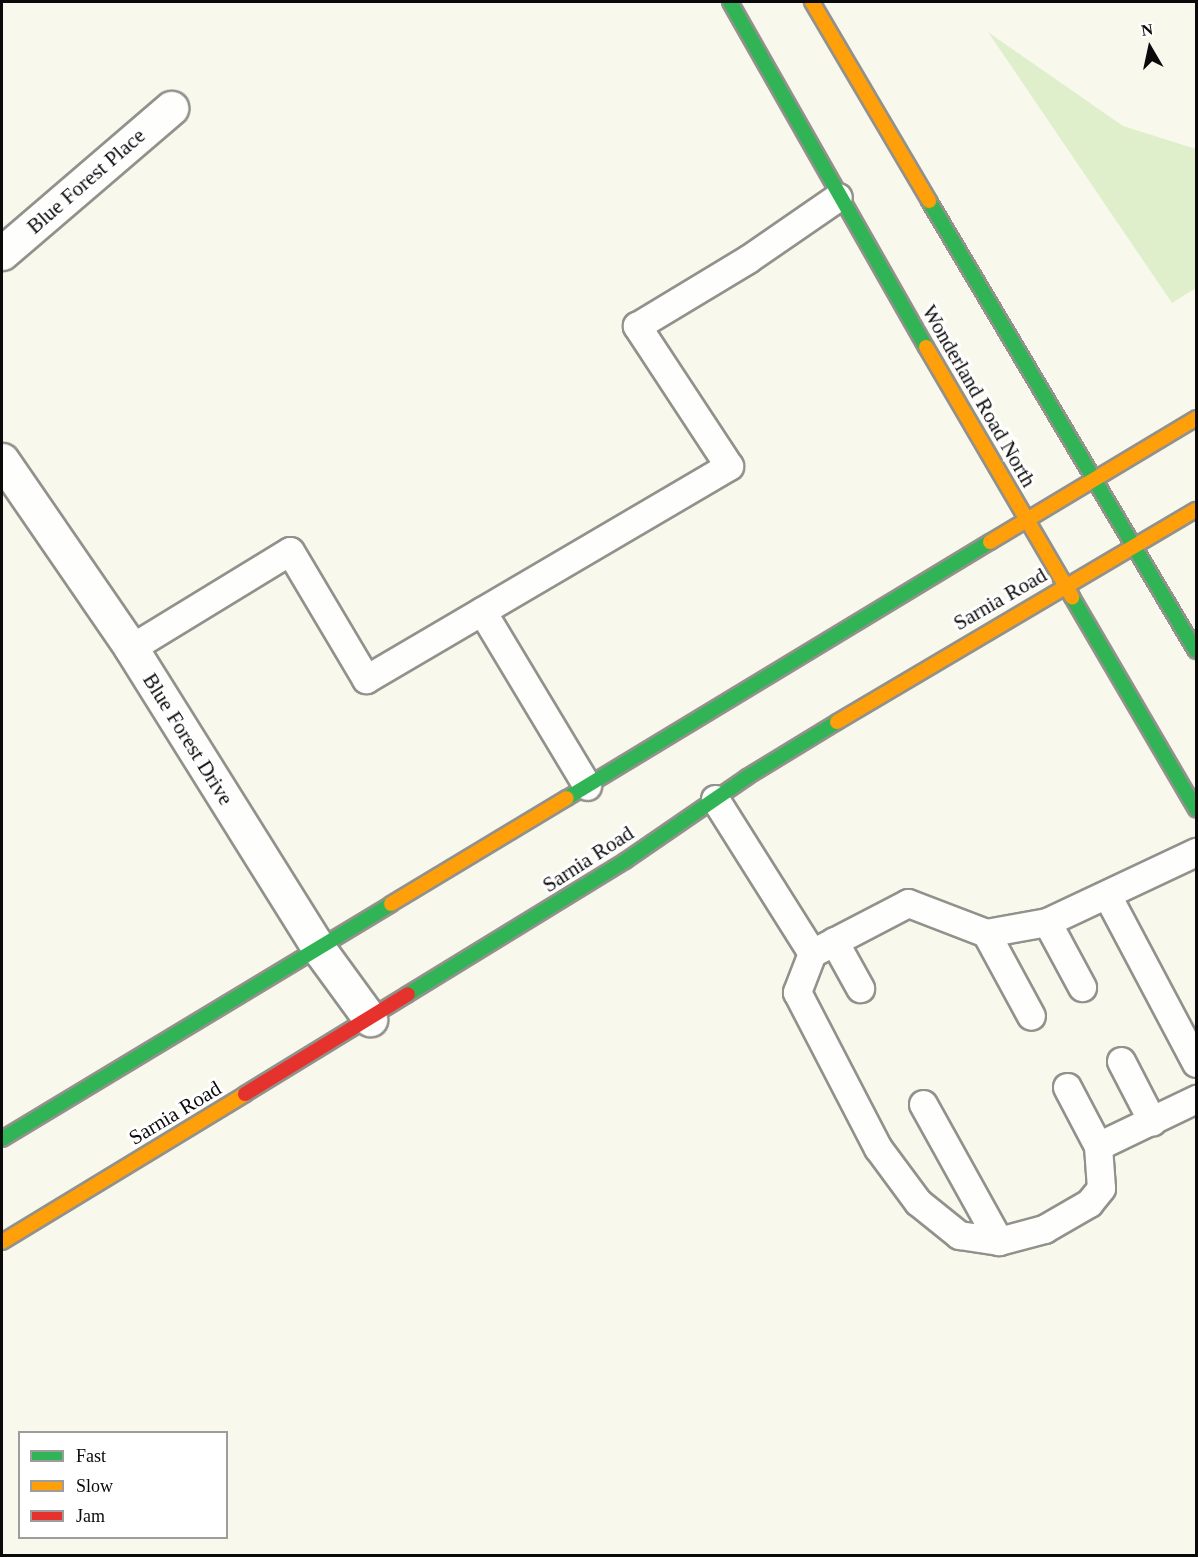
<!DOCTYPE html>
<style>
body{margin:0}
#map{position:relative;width:1198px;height:1557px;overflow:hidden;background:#f9f8ec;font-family:Georgia,serif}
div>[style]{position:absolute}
.green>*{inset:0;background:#dfefcc}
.roads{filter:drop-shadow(2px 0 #92918c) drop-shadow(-2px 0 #92918c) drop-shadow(0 2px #92918c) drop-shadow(0 -2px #92918c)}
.lane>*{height:27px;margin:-13.5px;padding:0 13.5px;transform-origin:13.5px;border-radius:13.5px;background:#fefefc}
.street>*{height:33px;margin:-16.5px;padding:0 16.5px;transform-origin:16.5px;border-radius:16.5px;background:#fefefc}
.fast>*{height:14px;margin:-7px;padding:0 7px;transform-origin:7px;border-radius:7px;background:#30b455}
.slow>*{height:14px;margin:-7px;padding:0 7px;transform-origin:7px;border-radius:7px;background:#ff9f0a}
.jam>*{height:14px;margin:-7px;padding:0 7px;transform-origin:7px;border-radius:7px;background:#e5322d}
span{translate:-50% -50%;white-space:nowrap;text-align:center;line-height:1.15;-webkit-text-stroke:6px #fff;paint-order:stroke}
.street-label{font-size:21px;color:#0a0a0a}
.frame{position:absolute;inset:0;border:3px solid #0a0a0a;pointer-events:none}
.legend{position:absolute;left:18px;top:1431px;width:210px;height:108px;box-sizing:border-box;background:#fff;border:2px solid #9d9d9d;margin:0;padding:8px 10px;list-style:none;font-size:18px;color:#0a0a0a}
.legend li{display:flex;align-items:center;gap:12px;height:30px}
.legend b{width:30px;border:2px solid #9d9d9d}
.north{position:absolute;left:1120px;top:18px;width:60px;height:60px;-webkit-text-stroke:4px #fff;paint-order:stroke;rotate:351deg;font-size:16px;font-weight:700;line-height:24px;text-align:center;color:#0a0a0a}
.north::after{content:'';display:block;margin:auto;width:21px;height:27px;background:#0a0a0a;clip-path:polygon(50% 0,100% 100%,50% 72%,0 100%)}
</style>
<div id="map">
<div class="green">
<div style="clip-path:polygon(988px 32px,1123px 126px,1196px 149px,1196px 288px,1172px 303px)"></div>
</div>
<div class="roads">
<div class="lane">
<div style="left:482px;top:611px;width:204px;rotate:59deg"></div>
<div style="left:131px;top:648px;width:186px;rotate:-31.4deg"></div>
<div style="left:290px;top:551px;width:149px;rotate:59.3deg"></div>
<div style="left:366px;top:679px;width:421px;rotate:-30.4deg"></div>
<div style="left:729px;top:466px;width:168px;rotate:-123.3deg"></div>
<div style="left:637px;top:326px;width:130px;rotate:-31.1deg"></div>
<div style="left:748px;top:259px;width:109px;rotate:-34.6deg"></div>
<div style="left:715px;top:799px;width:182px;rotate:57.8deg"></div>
<div style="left:812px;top:953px;width:108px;rotate:-27.5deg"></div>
<div style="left:908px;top:903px;width:84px;rotate:21deg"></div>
<div style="left:986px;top:933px;width:62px;rotate:-10.2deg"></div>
<div style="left:1047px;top:922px;width:165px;rotate:-25.2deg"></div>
<div style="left:1107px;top:895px;width:190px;rotate:62.1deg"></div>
<div style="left:1047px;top:922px;width:74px;rotate:61.7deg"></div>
<div style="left:986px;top:933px;width:94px;rotate:61.5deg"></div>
<div style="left:834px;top:941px;width:54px;rotate:61deg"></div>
<div style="left:812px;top:953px;width:42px;rotate:111deg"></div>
<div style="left:797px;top:992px;width:176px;rotate:62.6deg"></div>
<div style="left:878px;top:1148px;width:67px;rotate:53.5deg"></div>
<div style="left:918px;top:1202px;width:53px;rotate:38.8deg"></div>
<div style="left:959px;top:1235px;width:40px;rotate:8.5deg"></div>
<div style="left:999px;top:1241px;width:47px;rotate:-14.9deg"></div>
<div style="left:1044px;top:1229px;width:52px;rotate:-30deg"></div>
<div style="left:1089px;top:1203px;width:19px;rotate:-51deg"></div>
<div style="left:1101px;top:1188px;width:42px;rotate:-94.1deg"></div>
<div style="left:1121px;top:1061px;width:68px;rotate:62.7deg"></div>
<div style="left:1067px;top:1087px;width:67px;rotate:62.3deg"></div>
<div style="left:1098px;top:1146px;width:109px;rotate:-25.6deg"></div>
<div style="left:923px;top:1104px;width:157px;rotate:61deg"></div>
</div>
<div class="street">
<div style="left:2px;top:253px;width:223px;rotate:-40.6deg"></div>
<div style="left:2px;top:460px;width:228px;rotate:55.5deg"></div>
<div style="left:131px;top:648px;width:355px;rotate:58deg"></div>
<div style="left:319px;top:949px;width:87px;rotate:53.9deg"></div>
</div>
<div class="fast">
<div style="left:730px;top:2px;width:397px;rotate:60.4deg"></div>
<div style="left:929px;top:201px;width:523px;rotate:59.32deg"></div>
<div style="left:1072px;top:597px;width:246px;rotate:59.7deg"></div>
<div style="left:567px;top:798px;width:494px;rotate:-31.2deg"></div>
<div style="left:408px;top:994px;width:255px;rotate:-31.5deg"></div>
<div style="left:625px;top:861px;width:148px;rotate:-34.5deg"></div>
<div style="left:747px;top:777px;width:105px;rotate:-31.4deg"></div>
<div style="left:2px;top:1139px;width:454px;rotate:-31.1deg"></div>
</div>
<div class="slow">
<div style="left:812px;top:2px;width:231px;rotate:59.5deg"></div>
<div style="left:926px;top:347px;width:290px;rotate:59.7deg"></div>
<div style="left:990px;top:542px;width:240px;rotate:-31deg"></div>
<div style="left:837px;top:722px;width:417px;rotate:-30.6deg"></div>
<div style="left:391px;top:904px;width:205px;rotate:-31.1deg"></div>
<div style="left:2px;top:1242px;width:285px;rotate:-31.3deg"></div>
</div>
<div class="jam">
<div style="left:245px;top:1094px;width:191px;rotate:-31.5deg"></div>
</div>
</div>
<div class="street-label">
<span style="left:86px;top:181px;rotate:-41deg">Blue Forest Place</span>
<span style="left:979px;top:396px;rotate:60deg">Wonderland Road North</span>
<span style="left:1000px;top:599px;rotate:-30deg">Sarnia Road</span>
<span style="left:188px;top:739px;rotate:58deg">Blue Forest Drive</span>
<span style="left:588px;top:859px;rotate:-33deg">Sarnia Road</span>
<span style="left:175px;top:1113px;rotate:-31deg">Sarnia Road</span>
</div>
<div class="frame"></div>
<ul class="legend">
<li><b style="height:8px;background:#30b455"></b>Fast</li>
<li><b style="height:8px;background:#ff9f0a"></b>Slow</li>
<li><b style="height:8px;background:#e5322d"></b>Jam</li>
</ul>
<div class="north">N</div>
</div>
